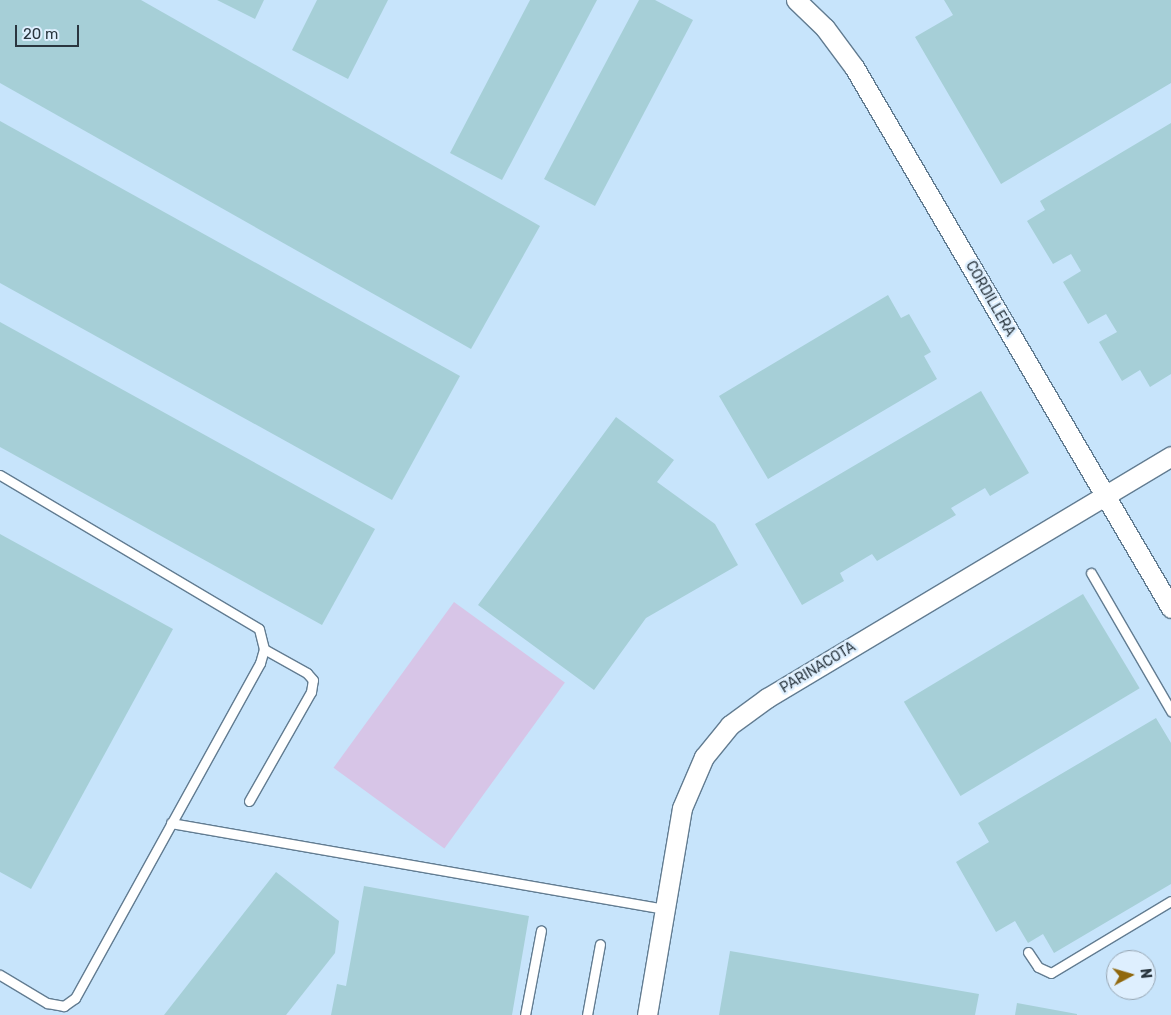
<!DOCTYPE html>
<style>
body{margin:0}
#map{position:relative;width:1171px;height:1015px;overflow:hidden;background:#c7e4fb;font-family:Rubik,sans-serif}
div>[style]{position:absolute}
.green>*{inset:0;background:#d7c5e7;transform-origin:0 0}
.building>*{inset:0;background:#a6cfd7;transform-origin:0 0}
.roads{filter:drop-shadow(1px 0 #627c91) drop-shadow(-1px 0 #627c91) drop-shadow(0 1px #627c91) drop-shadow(0 -1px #627c91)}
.lane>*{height:9px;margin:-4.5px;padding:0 4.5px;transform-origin:4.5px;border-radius:4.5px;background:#fff}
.street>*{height:19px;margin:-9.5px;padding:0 9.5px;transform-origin:9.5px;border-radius:9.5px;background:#fff}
span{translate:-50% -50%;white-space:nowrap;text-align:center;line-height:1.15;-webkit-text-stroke:5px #deeffe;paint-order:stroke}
.street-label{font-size:14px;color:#2a363f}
.north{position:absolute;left:1106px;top:950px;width:50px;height:50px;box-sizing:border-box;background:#deeffe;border:1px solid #96a5b2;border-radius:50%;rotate:84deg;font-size:14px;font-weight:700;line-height:20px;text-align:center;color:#2a363f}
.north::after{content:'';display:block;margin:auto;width:18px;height:22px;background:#90680e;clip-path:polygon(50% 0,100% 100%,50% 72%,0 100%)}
.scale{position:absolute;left:15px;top:25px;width:64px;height:22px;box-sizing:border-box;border:2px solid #2a363f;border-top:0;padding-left:6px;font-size:15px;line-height:18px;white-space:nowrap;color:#2a363f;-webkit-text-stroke:4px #deeffe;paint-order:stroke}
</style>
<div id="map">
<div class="green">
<div style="left:454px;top:602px;width:137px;height:205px;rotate:36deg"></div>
</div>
<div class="building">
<div style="clip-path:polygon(0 0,141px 0,540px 226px,471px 349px,0 83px)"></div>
<div style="clip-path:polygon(217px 0,264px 0,255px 19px)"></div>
<div style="clip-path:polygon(317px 0,388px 0,348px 79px,292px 50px)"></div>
<div style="clip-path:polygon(530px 0,597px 0,502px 180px,450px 153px)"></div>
<div style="clip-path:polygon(639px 0,655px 0,693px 20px,595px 206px,544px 179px)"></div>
<div style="clip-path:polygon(944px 0,1171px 0,1171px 83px,1001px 184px,915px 37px,953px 15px)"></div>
<div style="clip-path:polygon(0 121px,460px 376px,392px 500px,0 283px)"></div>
<div style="clip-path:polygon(1171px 123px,1171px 374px,1150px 387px,1140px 370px,1122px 381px,1099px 342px,1117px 332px,1106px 314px,1088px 324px,1063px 282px,1081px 271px,1071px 254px,1053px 264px,1027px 221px,1045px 210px,1040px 201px)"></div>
<div style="clip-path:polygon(888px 295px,901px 318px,909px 314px,931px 352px,924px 356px,937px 379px,768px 479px,719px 396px)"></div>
<div style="clip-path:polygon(0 322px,375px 529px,322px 625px,0 447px)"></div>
<div style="clip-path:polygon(981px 391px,1029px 473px,990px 496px,985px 488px,951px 508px,956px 515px,877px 561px,872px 554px,840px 573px,844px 581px,802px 605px,755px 524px)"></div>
<div style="clip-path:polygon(616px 417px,674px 460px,657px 482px,715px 524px,738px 565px,646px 618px,594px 690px,478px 605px)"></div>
<div style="clip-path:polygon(0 534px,173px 629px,31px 889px,0 872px)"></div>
<div style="left:1083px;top:594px;width:110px;height:209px;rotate:59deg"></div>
<div style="clip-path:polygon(1156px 718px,1171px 743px,1171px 884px,1054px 953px,1043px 934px,1028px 943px,1015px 921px,996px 932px,956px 862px,989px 842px,978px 823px)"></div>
<div style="clip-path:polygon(276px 872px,339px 921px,335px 953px,286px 1015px,164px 1015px)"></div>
<div style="clip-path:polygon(364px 886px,529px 916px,512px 1015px,331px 1015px,337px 984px,346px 986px)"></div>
<div style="clip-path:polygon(730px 951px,979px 994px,975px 1015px,719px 1015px)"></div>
<div style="clip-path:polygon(1017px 1003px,1077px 1014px,1077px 1015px,1015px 1015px)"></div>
</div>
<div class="roads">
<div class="lane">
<div style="left:0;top:475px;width:301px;rotate:30.7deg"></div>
<div style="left:259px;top:629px;width:21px;rotate:76deg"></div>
<div style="left:264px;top:649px;width:15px;rotate:106deg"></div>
<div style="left:260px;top:663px;width:383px;rotate:118.9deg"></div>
<div style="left:75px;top:998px;width:14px;rotate:144deg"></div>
<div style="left:64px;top:1006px;width:17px;rotate:-170deg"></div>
<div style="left:47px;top:1003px;width:55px;rotate:-149.2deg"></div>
<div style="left:1091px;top:573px;width:160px;rotate:59.9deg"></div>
<div style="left:249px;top:801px;width:125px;rotate:-60.4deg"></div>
<div style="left:311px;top:692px;width:12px;rotate:-81deg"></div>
<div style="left:313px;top:680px;width:9px;rotate:-131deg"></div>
<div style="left:307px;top:673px;width:49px;rotate:-150.8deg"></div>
<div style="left:171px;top:823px;width:501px;rotate:9.88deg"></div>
<div style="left:1028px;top:952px;width:18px;rotate:56deg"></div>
<div style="left:1038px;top:967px;width:14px;rotate:25deg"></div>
<div style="left:1051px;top:973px;width:140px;rotate:-31deg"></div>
<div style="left:525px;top:1015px;width:86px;rotate:-79.3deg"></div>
<div style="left:587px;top:1015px;width:72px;rotate:-79.6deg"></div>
</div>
<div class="street">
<div style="left:796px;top:0;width:40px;rotate:44deg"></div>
<div style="left:825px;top:28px;width:49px;rotate:53.4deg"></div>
<div style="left:854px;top:67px;width:627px;rotate:59.63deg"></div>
<div style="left:647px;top:1015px;width:210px;rotate:-80.4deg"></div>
<div style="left:682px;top:808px;width:56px;rotate:-66.7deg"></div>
<div style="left:704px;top:757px;width:41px;rotate:-50.9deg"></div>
<div style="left:730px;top:725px;width:46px;rotate:-36.1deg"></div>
<div style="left:767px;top:698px;width:471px;rotate:-30.9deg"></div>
</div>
</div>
<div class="street-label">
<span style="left:990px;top:299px;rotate:60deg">CORDILLERA</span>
<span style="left:818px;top:668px;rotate:-31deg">PARINACOTA</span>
</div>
<div class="north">N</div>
<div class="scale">20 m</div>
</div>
